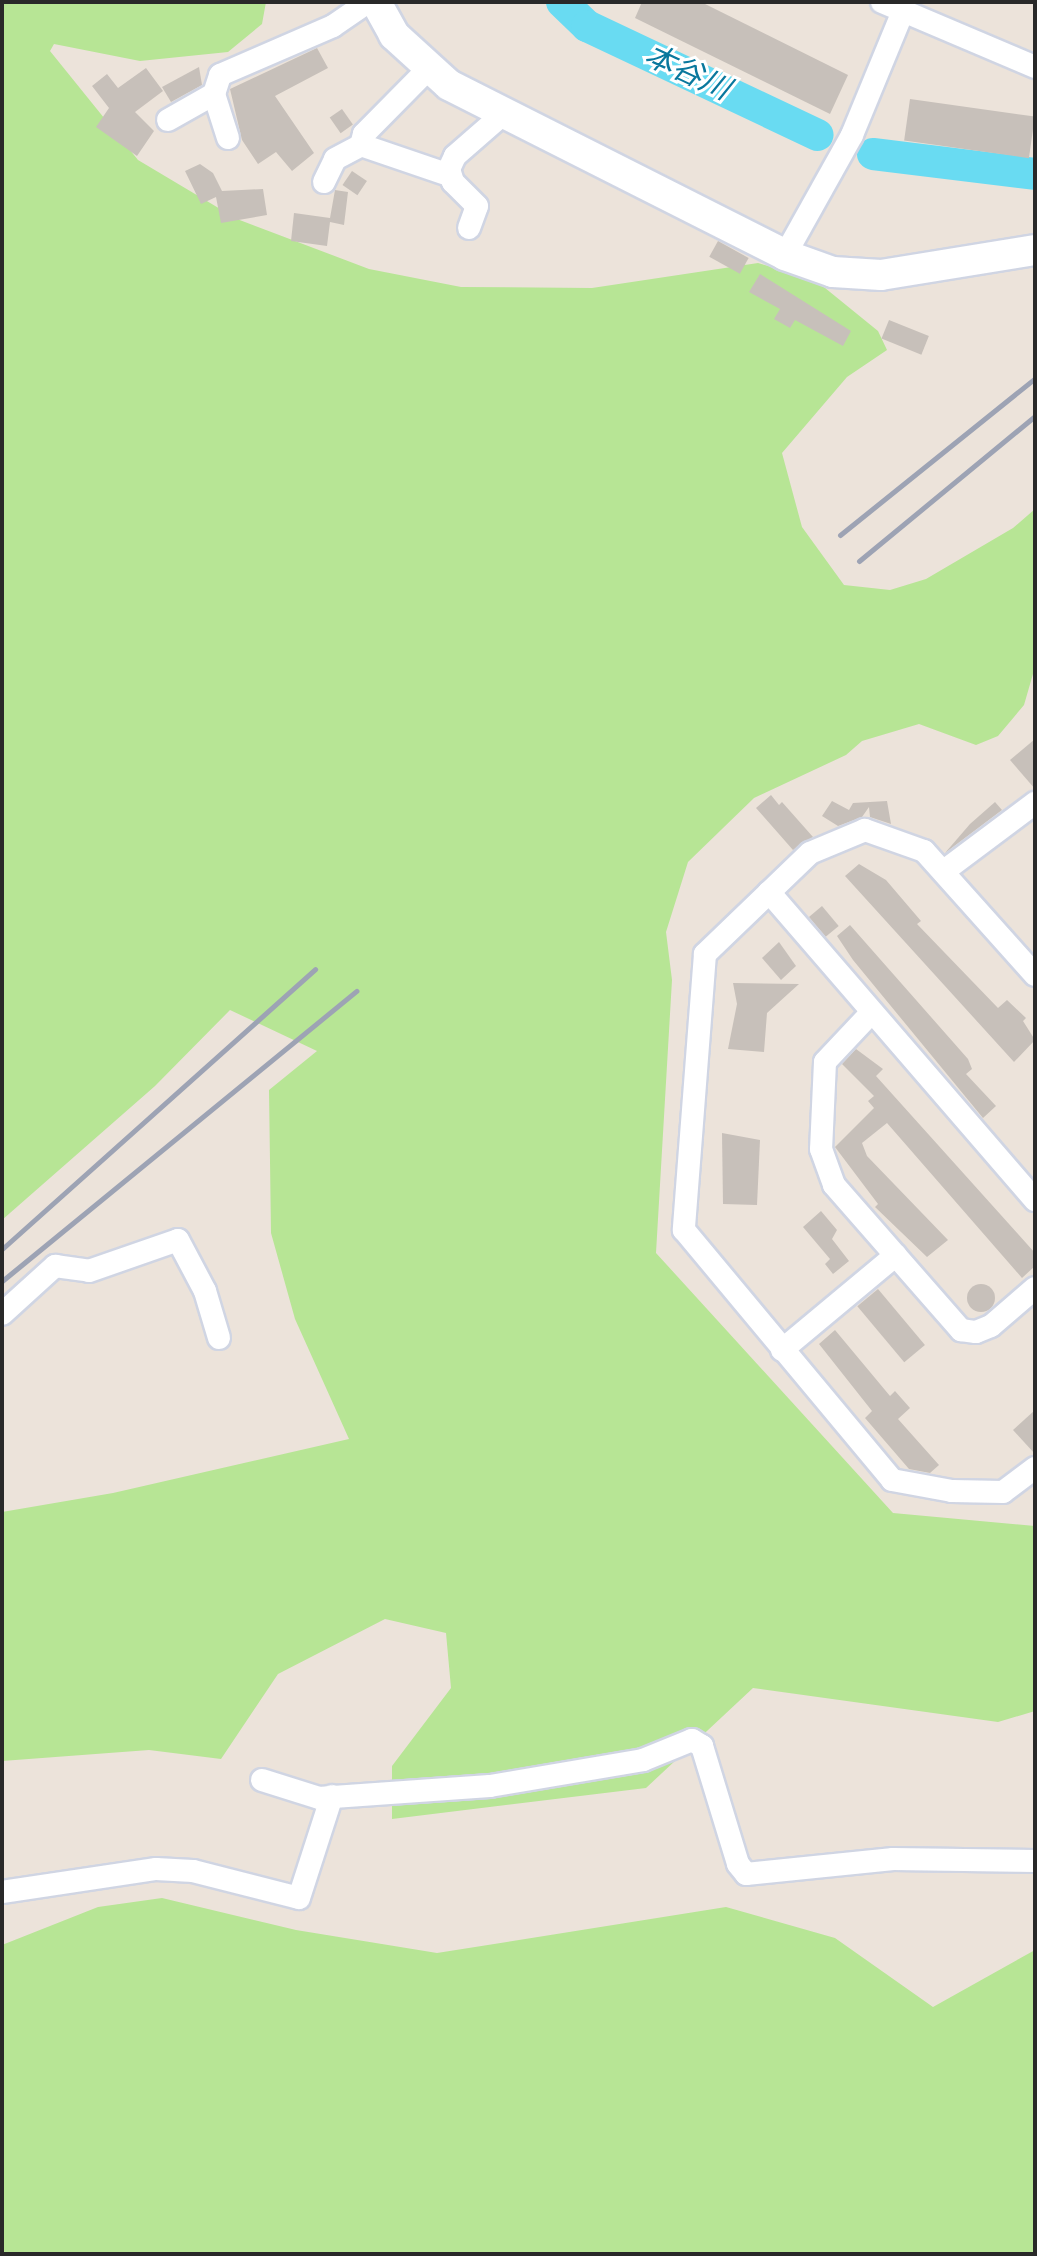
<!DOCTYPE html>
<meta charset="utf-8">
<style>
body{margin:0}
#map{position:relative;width:1037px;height:2256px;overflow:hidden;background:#ece3da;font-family:"Alegreya Sans","Noto Sans JP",sans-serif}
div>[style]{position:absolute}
.green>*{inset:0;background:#b7e595}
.river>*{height:32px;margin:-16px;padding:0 16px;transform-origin:16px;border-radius:16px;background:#69dbf2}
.building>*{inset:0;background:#c7c0ba;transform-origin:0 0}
.round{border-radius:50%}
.roads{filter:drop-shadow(2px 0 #d0d5e3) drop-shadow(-2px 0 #d0d5e3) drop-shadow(0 2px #d0d5e3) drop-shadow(0 -2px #d0d5e3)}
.street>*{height:22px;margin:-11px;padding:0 11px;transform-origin:11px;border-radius:11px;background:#fff}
.secondary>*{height:30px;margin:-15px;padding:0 15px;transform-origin:15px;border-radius:15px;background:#fff}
.rail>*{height:5px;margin:-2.5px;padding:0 2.5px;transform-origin:2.5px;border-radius:2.5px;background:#9da3b4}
span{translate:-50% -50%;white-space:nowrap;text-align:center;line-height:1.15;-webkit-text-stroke:6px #fff;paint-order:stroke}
.water-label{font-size:30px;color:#09789d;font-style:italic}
.frame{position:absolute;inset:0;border:4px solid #292929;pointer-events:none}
</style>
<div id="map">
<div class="green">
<div style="clip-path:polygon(2px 2px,266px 2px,262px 24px,228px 52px,140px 61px,54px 44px,50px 51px,138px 160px,237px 219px,369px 269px,461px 287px,592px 288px,758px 263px,814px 279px,878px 331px,887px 350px,847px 377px,782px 453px,802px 527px,844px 585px,890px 590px,926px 579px,1013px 528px,1035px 509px,1035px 667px,1024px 705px,998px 736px,976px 745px,919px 724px,862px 741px,846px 755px,754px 798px,688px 862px,666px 932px,672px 980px,656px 1253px,893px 1513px,1035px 1526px,1035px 1711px,998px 1722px,753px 1688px,646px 1788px,392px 1819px,392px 1766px,451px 1688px,446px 1633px,385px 1619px,278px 1674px,221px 1759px,149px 1750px,2px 1761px,2px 1512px,113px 1493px,349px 1439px,295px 1319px,271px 1233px,269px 1090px,317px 1051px,230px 1010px,155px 1086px,2px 1220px)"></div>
<div style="clip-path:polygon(162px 1898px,296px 1930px,437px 1953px,726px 1907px,835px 1938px,933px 2007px,1035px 1950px,1035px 2254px,2px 2254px,2px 1945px,98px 1907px)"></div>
</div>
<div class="river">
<div style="left:562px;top:2px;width:35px;rotate:44deg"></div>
<div style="left:587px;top:26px;width:255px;rotate:25.3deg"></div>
<div style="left:873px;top:154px;width:163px;rotate:7deg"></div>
</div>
<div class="building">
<div style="clip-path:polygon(642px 2px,701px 2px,848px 75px,830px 114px,635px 18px)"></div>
<div style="clip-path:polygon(317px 48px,328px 68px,275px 96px,314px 153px,292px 171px,276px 152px,258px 164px,242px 140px,230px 89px)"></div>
<div style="clip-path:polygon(199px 67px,202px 85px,171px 102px,162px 87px)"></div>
<div style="clip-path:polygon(146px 68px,163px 91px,135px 112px,154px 131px,137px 156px,96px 127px,109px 108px,92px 86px,107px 74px,118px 88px)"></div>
<div style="left:910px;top:99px;width:126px;height:42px;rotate:8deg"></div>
<div style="left:342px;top:109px;width:19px;height:15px;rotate:55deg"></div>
<div style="clip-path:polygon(200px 164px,213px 173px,222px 191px,263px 189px,267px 215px,221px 223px,216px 197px,201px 204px,185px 171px)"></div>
<div style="left:352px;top:171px;width:18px;height:17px;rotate:34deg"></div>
<div style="clip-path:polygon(335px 190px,348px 192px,344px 225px,330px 222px,327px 246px,291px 241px,294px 213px,330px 218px)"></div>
<div style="left:718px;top:241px;width:35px;height:18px;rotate:29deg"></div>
<div style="clip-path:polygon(760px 274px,851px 331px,843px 346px,795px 320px,790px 328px,774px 319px,780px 309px,749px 292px)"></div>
<div style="left:889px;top:320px;width:43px;height:20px;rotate:22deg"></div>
<div style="clip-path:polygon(1035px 739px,1035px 789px,1010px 760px)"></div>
<div style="clip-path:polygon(771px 795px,779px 805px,782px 802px,813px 837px,793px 850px,756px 808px)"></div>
<div style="clip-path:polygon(832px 801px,849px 810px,853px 803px,887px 801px,891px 824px,870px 817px,869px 807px,862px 817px,838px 826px,822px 816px)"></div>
<div style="clip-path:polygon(995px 802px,1002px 810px,945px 853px,970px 824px)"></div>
<div style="clip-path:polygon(859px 864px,886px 880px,921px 921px,917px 924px,998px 1008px,1007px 1000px,1026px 1018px,1023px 1021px,1035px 1040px,1014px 1062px,845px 876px)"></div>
<div style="left:822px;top:906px;width:26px;height:17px;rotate:50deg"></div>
<div style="clip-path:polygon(850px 925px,968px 1059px,972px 1069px,966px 1074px,996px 1106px,983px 1118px,853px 960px,837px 936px)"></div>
<div style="clip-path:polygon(779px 942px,796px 966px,781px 980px,762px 958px)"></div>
<div style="clip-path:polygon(733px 983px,799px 984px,767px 1013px,764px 1052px,728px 1049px,737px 1004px)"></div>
<div style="clip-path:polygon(856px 1049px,883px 1069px,876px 1076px,1035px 1253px,1035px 1266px,1022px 1278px,887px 1123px,862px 1143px,867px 1156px,948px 1240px,927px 1257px,875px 1207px,878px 1204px,835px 1147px,874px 1108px,868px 1101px,874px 1096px,842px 1064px)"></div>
<div style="clip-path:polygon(722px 1133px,760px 1140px,757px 1205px,723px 1204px)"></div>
<div style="clip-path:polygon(821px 1211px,837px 1230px,832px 1239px,849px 1261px,833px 1274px,825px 1264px,830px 1259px,803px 1227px)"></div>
<div class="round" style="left:967px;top:1284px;width:28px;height:28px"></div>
<div style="left:878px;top:1289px;width:73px;height:27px;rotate:50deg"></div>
<div style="clip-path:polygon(835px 1330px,890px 1396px,895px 1391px,910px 1408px,898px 1419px,939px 1465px,930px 1473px,909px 1469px,865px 1418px,872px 1411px,819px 1344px)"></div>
<div style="clip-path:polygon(1035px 1410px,1035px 1454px,1013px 1430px)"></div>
</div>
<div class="roads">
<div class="street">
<div style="left:882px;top:2px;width:166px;rotate:23deg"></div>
<div style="left:168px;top:120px;width:53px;rotate:-29.5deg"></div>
<div style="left:228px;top:138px;width:46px;rotate:-107.7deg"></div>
<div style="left:214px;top:94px;width:20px;rotate:-72deg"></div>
<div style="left:220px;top:75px;width:123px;rotate:-23.4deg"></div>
<div style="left:333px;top:26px;width:42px;rotate:-34.4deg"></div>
<div style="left:361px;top:145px;width:93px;rotate:18.8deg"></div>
<div style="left:324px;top:182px;width:25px;rotate:-64deg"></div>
<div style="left:335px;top:159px;width:30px;rotate:-28deg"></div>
<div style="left:361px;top:145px;width:11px;rotate:-75deg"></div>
<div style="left:364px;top:134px;width:91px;rotate:-45.4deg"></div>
<div style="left:469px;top:228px;width:23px;rotate:-70deg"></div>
<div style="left:477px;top:206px;width:34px;rotate:-135deg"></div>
<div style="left:453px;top:182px;width:14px;rotate:-107deg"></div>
<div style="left:449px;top:169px;width:14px;rotate:-65deg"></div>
<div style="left:455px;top:156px;width:62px;rotate:-41.1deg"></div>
<div style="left:785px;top:255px;width:137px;rotate:-60.8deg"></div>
<div style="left:852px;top:135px;width:134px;rotate:-67.6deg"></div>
<div style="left:944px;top:871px;width:114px;rotate:-36.8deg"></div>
<div style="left:769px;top:892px;width:407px;rotate:49.2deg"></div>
<div style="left:1035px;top:975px;width:166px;rotate:-131.8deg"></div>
<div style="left:924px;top:851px;width:63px;rotate:-160.4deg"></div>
<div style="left:865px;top:830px;width:60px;rotate:157.3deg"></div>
<div style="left:810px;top:853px;width:146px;rotate:136.1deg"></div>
<div style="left:705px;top:954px;width:277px;rotate:94.4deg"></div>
<div style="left:684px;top:1230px;width:325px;rotate:50.2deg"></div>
<div style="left:892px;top:1480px;width:61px;rotate:10.4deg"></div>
<div style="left:952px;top:1491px;width:51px;rotate:1.1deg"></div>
<div style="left:1003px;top:1492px;width:40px;rotate:-37deg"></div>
<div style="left:871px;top:1013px;width:67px;rotate:133.2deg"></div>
<div style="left:825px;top:1062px;width:87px;rotate:92.6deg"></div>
<div style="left:821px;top:1149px;width:38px;rotate:70deg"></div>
<div style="left:834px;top:1185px;width:193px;rotate:48.8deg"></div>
<div style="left:961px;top:1330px;width:15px;rotate:8deg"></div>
<div style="left:976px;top:1332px;width:16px;rotate:-22deg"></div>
<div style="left:991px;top:1326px;width:58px;rotate:-40.8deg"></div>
<div style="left:2px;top:1314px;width:72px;rotate:-42.2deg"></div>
<div style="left:55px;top:1266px;width:34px;rotate:8deg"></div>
<div style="left:89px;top:1271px;width:94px;rotate:-19.2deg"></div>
<div style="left:178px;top:1240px;width:58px;rotate:62.1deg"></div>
<div style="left:205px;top:1291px;width:49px;rotate:73.4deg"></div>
<div style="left:782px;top:1350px;width:148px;rotate:-39.8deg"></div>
<div style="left:262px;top:1780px;width:60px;rotate:17.5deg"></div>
<div style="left:319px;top:1798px;width:171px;rotate:-4deg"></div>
<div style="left:490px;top:1786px;width:155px;rotate:-9.6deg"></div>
<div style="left:643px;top:1760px;width:53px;rotate:-22.2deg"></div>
<div style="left:692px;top:1740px;width:12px;rotate:31deg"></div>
<div style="left:702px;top:1746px;width:123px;rotate:73deg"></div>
<div style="left:738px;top:1864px;width:13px;rotate:51deg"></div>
<div style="left:746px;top:1874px;width:148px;rotate:-5.8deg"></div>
<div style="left:893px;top:1859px;width:142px;rotate:0.8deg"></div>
<div style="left:2px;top:1892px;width:156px;rotate:-8.5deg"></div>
<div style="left:156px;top:1869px;width:37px;rotate:3deg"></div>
<div style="left:193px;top:1871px;width:109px;rotate:14.3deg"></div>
<div style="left:299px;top:1898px;width:107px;rotate:-72.1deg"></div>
</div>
<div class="secondary">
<div style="left:376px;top:2px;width:38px;rotate:61deg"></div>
<div style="left:394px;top:35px;width:74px;rotate:42.3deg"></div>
<div style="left:449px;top:85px;width:377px;rotate:26.8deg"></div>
<div style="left:785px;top:255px;width:51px;rotate:19.5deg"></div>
<div style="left:833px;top:272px;width:48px;rotate:3.6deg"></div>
<div style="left:881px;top:275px;width:156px;rotate:-9.2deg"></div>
</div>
</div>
<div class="rail">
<div style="left:840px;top:535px;width:250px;rotate:-38.8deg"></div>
<div style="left:859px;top:561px;width:228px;rotate:-39.5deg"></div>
<div style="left:2px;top:1249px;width:420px;rotate:-41.8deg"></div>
<div style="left:2px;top:1281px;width:458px;rotate:-39.3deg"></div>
</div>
<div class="water-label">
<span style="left:687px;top:73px;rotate:25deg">本谷川</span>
</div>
<div class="frame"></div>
</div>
